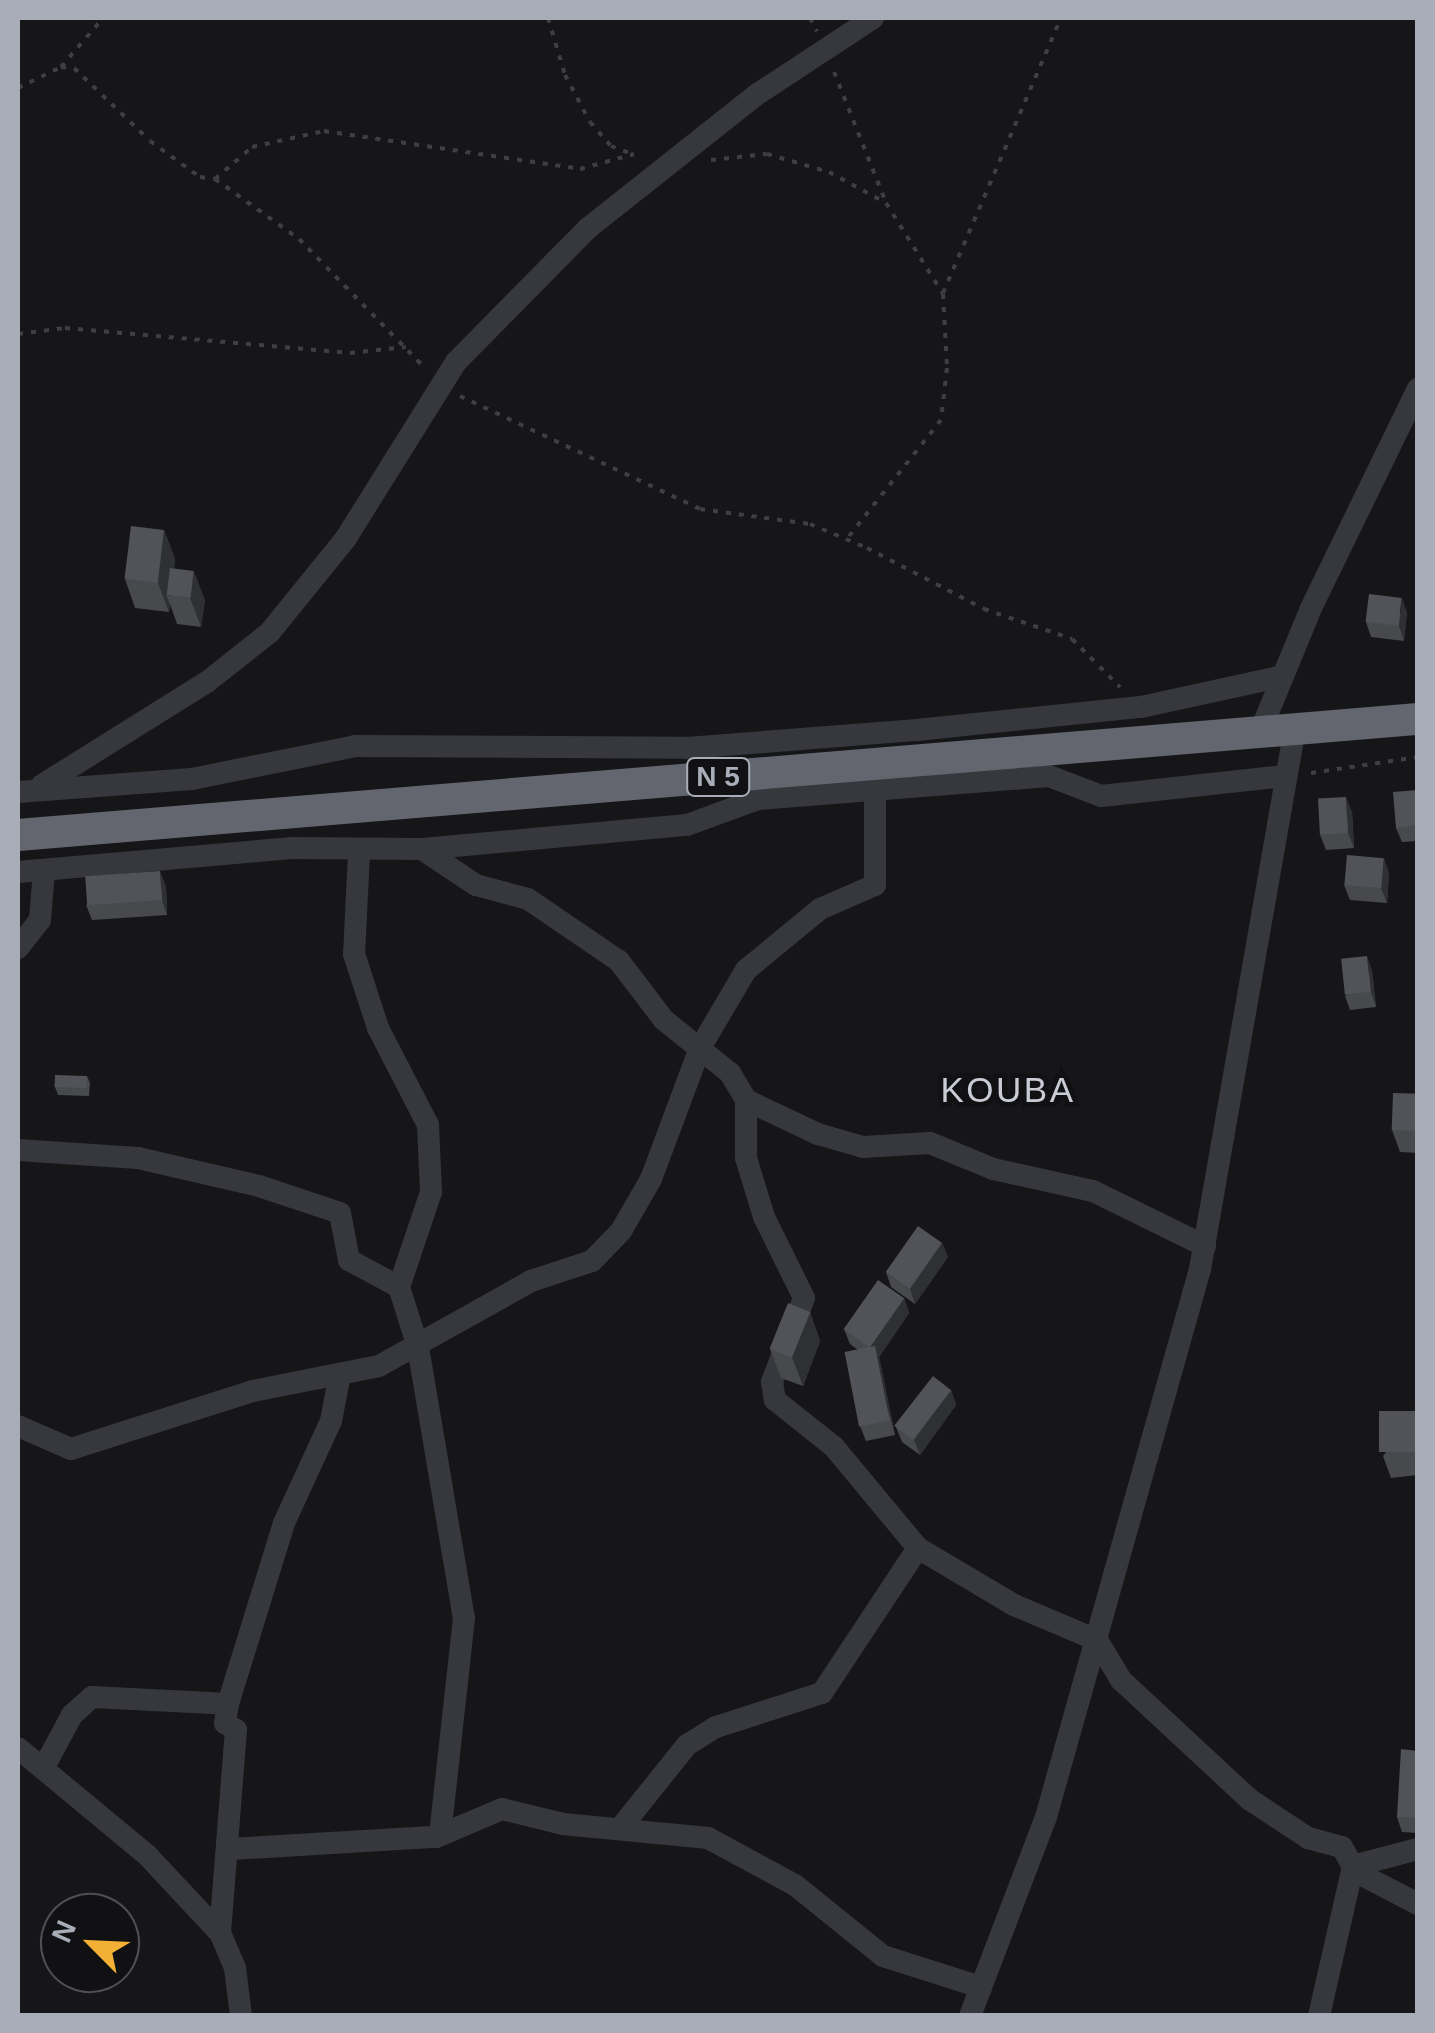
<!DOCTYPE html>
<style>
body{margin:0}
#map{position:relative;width:1435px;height:2033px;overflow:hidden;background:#161618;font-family:Arial,sans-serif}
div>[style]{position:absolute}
.path>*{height:4px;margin-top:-2px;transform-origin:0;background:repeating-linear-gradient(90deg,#3d3f44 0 5px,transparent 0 13px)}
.minor>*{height:22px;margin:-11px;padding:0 11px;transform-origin:11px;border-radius:11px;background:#37383d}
.highway>*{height:32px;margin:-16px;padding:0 16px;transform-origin:16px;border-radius:16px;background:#63666e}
.wall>*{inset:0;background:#47494d}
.shaded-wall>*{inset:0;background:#2f3033}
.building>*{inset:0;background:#525359;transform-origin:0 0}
span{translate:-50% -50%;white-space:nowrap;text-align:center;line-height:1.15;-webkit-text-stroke:10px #111113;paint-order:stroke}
.shield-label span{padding:2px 8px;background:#111113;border:2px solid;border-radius:8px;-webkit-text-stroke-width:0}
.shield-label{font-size:28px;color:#a8adb8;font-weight:700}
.quarter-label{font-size:35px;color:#c9ccd4;letter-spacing:2.5px}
.frame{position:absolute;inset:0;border:20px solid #a8adb8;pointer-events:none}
.north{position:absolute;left:40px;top:1893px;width:100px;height:100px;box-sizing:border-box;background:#111113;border:2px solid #4d4f55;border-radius:50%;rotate:294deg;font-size:28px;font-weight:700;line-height:40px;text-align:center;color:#a8adb8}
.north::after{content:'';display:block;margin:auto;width:35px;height:45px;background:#f2b134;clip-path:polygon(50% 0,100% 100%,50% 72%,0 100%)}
</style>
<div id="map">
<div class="path">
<div style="left:548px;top:18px;width:59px;rotate:73.4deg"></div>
<div style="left:565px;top:75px;width:53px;rotate:62deg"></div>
<div style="left:590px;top:122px;width:32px;rotate:49deg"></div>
<div style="left:611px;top:146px;width:25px;rotate:21deg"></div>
<div style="left:810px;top:18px;width:15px;rotate:62deg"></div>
<div style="left:61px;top:67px;width:65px;rotate:-49.4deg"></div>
<div style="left:834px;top:72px;width:141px;rotate:68.3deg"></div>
<div style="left:886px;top:203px;width:107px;rotate:57.9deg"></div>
<div style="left:943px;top:294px;width:74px;rotate:86.9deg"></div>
<div style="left:947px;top:368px;width:52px;rotate:96.6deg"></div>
<div style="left:941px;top:420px;width:153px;rotate:128.4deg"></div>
<div style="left:18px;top:88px;width:48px;rotate:-26deg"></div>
<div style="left:61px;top:67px;width:13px;rotate:4deg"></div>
<div style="left:74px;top:68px;width:105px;rotate:43.8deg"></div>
<div style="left:150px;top:141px;width:62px;rotate:35.8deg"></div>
<div style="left:200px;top:177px;width:15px;rotate:8deg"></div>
<div style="left:215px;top:179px;width:49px;rotate:-40.9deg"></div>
<div style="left:252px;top:147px;width:74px;rotate:-12.5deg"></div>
<div style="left:324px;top:131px;width:259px;rotate:8.4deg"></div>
<div style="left:580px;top:169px;width:56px;rotate:-15.5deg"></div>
<div style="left:711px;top:160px;width:56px;rotate:-6.1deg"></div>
<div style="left:767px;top:154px;width:65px;rotate:16.2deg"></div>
<div style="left:829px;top:172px;width:65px;rotate:28.5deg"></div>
<div style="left:215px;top:179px;width:103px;rotate:35.5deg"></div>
<div style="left:299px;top:239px;width:182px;rotate:45.7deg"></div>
<div style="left:943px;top:293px;width:299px;rotate:-66.8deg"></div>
<div style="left:18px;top:334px;width:47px;rotate:-7.3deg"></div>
<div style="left:65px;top:328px;width:286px;rotate:5deg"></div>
<div style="left:350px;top:353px;width:56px;rotate:-6.1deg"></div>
<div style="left:460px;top:396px;width:265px;rotate:25.2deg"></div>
<div style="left:700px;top:509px;width:111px;rotate:7.8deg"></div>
<div style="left:810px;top:524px;width:62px;rotate:22.8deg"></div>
<div style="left:867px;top:548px;width:132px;rotate:27.5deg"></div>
<div style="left:984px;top:609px;width:93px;rotate:18.8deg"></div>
<div style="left:1072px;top:639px;width:68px;rotate:45deg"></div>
<div style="left:1311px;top:773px;width:108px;rotate:-8.5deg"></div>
</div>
<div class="minor">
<div style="left:1260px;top:732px;width:134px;rotate:-67.6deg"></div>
<div style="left:1311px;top:608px;width:244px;rotate:-64deg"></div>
<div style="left:42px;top:785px;width:195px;rotate:-32deg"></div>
<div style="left:207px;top:682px;width:80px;rotate:-38.4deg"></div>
<div style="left:270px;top:632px;width:121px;rotate:-51deg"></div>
<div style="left:346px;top:538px;width:208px;rotate:-58deg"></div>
<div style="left:456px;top:362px;width:187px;rotate:-45.4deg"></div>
<div style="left:587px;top:229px;width:216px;rotate:-38.4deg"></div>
<div style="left:756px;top:95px;width:140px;rotate:-33.3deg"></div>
<div style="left:18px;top:792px;width:174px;rotate:-4.3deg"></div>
<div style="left:192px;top:779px;width:166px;rotate:-11.4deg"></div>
<div style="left:355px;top:746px;width:332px;rotate:0.3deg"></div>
<div style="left:687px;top:748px;width:231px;rotate:-4.5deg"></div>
<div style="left:917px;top:730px;width:225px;rotate:-5.9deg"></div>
<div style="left:1141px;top:707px;width:145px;rotate:-12.3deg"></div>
<div style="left:422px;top:849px;width:65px;rotate:33.7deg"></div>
<div style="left:476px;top:885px;width:54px;rotate:15.1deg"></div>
<div style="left:528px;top:899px;width:110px;rotate:34.3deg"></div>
<div style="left:619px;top:961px;width:74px;rotate:52.7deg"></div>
<div style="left:664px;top:1020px;width:85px;rotate:38.8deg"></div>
<div style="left:730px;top:1073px;width:31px;rotate:59deg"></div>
<div style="left:746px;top:1100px;width:80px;rotate:25.3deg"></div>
<div style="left:818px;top:1134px;width:47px;rotate:16.1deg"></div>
<div style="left:863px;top:1147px;width:67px;rotate:-3.4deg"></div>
<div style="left:930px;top:1143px;width:68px;rotate:22.4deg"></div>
<div style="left:993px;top:1169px;width:102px;rotate:12.4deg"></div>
<div style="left:1093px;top:1191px;width:125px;rotate:26.2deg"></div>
<div style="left:359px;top:853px;width:101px;rotate:92.8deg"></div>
<div style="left:354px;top:954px;width:78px;rotate:72deg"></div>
<div style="left:378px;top:1028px;width:109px;rotate:62.7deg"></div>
<div style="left:428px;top:1125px;width:67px;rotate:87.4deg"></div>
<div style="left:431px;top:1192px;width:100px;rotate:108.6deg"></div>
<div style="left:399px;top:1287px;width:63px;rotate:72.4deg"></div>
<div style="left:418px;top:1347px;width:275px;rotate:80.4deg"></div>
<div style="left:464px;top:1618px;width:218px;rotate:96.3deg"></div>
<div style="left:18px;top:872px;width:274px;rotate:-5deg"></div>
<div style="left:291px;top:848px;width:131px;rotate:0.4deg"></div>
<div style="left:422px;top:849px;width:266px;rotate:-5.2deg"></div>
<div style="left:687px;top:825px;width:76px;rotate:-20.1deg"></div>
<div style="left:758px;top:799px;width:292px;rotate:-4.5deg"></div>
<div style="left:1049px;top:776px;width:56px;rotate:21deg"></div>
<div style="left:1101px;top:796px;width:186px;rotate:-6.2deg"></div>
<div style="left:18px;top:948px;width:36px;rotate:-52deg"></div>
<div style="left:40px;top:920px;width:50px;rotate:-85.4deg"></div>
<div style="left:746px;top:1100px;width:58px;rotate:90deg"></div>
<div style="left:746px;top:1158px;width:62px;rotate:73deg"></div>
<div style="left:764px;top:1217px;width:90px;rotate:63.7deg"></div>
<div style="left:804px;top:1298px;width:90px;rotate:110.9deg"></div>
<div style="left:772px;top:1382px;width:18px;rotate:81deg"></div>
<div style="left:775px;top:1400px;width:75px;rotate:38.5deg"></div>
<div style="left:834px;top:1447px;width:131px;rotate:50.3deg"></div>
<div style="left:918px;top:1548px;width:112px;rotate:30.7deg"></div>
<div style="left:1014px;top:1605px;width:90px;rotate:22.9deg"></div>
<div style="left:1097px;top:1640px;width:47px;rotate:59deg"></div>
<div style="left:1121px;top:1680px;width:175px;rotate:42.9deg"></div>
<div style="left:1249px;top:1799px;width:71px;rotate:33.5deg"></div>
<div style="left:1308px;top:1838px;width:35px;rotate:15deg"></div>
<div style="left:1342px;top:1847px;width:29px;rotate:61deg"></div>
<div style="left:1356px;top:1872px;width:70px;rotate:27.3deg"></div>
<div style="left:18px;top:1150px;width:120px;rotate:3.8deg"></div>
<div style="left:138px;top:1158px;width:124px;rotate:13deg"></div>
<div style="left:259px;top:1186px;width:85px;rotate:18.4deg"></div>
<div style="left:340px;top:1213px;width:48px;rotate:79.2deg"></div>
<div style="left:349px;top:1260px;width:57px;rotate:28.4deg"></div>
<div style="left:18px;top:1426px;width:58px;rotate:23.5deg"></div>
<div style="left:71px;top:1449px;width:191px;rotate:-17.7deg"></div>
<div style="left:253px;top:1391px;width:128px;rotate:-11.2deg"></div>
<div style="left:379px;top:1366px;width:174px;rotate:-29.2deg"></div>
<div style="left:531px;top:1281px;width:64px;rotate:-18.2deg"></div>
<div style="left:592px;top:1261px;width:42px;rotate:-46deg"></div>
<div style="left:621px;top:1231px;width:60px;rotate:-60deg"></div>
<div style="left:651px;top:1179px;width:140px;rotate:-69.5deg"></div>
<div style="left:700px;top:1048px;width:91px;rotate:-59.5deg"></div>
<div style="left:746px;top:970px;width:96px;rotate:-39.5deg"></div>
<div style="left:820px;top:909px;width:60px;rotate:-23.6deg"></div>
<div style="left:875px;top:885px;width:105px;rotate:-90deg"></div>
<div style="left:18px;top:1748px;width:168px;rotate:39.7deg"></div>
<div style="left:147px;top:1855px;width:107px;rotate:46.9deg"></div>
<div style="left:44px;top:1767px;width:59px;rotate:-61.7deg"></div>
<div style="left:72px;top:1715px;width:27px;rotate:-42deg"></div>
<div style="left:92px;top:1697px;width:136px;rotate:2.9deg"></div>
<div style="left:622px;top:1826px;width:104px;rotate:-51.3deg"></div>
<div style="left:687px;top:1745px;width:34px;rotate:-32deg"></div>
<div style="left:716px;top:1727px;width:111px;rotate:-17.8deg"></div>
<div style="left:822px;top:1693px;width:174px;rotate:-56.5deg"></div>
<div style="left:231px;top:1849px;width:205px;rotate:-3.4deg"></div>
<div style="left:436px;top:1837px;width:72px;rotate:-23deg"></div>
<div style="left:502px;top:1809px;width:63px;rotate:13.8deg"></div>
<div style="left:563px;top:1824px;width:146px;rotate:5.5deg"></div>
<div style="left:708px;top:1838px;width:99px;rotate:28.4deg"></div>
<div style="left:795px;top:1885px;width:113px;rotate:38.9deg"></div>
<div style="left:883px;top:1956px;width:103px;rotate:17.6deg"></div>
<div style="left:241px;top:2016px;width:48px;rotate:-97.1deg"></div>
<div style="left:235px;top:1968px;width:38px;rotate:-113deg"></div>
<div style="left:220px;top:1933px;width:204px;rotate:-85.5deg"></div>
<div style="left:236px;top:1730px;width:13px;rotate:-148deg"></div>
<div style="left:225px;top:1723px;width:19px;rotate:-81deg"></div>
<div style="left:228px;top:1704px;width:189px;rotate:-72.8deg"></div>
<div style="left:284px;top:1523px;width:112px;rotate:-65.3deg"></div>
<div style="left:331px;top:1421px;width:48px;rotate:-79.2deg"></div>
<div style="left:970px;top:2016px;width:213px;rotate:-69.1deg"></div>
<div style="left:1046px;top:1817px;width:569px;rotate:-74.3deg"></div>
<div style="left:1200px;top:1269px;width:549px;rotate:-80.04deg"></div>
<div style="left:1319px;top:2016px;width:154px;rotate:-77.2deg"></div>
<div style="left:1353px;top:1866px;width:67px;rotate:-14.7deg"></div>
</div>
<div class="highway">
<div style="left:18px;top:835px;width:1405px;rotate:-4.74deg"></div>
</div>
<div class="wall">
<div style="clip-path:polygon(164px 530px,175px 559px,174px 568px,205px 600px,201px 627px,177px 624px,170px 604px,169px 612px,135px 608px,125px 579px)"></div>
<div style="clip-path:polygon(1407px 612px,1404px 641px,1371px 637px,1366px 622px)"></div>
<div style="clip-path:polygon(1418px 790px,1418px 841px,1402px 842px,1396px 828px)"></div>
<div style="clip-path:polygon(1352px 812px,1354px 848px,1326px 850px,1320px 835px)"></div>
<div style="clip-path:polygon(1389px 873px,1387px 903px,1350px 900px,1344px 885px)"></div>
<div style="clip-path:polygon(166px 886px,167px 915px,92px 920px,86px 905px)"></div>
<div style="clip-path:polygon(1372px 971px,1376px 1007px,1350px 1010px,1345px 996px)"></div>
<div style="clip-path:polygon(87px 1076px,90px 1083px,89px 1096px,58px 1095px,55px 1087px)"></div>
<div style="clip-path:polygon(1418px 1094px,1418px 1153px,1400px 1152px,1392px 1130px)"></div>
<div style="clip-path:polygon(942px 1243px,948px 1257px,915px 1304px,891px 1287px,886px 1272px)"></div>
<div style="clip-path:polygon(904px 1298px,909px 1313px,879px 1357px,895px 1435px,866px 1441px,860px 1426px,858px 1350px,850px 1344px,844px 1329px)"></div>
<div style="clip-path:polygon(810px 1312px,820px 1341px,803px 1386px,781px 1378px,770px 1349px)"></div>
<div style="clip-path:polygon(951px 1390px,956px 1405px,920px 1455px,902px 1442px,896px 1427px)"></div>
<div style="clip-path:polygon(1418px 1411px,1418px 1475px,1391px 1478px,1383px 1456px)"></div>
<div style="clip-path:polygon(1418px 1751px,1418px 1833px,1402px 1832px,1397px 1817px)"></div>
</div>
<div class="shaded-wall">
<div style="clip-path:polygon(164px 530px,175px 559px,171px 596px,166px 595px,170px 604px,169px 612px,158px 583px)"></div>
<div style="clip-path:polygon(194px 571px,205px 600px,201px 627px,190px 598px)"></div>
<div style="clip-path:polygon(1402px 598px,1407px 612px,1404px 641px,1399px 626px)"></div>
<div style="clip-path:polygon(1346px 797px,1352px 812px,1354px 848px,1348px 833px)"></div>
<div style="clip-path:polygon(1384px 858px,1389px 873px,1387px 903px,1381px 888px)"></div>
<div style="clip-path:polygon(160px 871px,166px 886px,167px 915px,162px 900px)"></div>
<div style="clip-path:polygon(1367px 956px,1372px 971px,1376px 1007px,1371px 992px)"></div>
<div style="clip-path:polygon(942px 1243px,948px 1257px,915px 1304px,910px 1289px)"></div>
<div style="clip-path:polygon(904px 1298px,909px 1313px,879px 1357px,895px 1435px,870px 1347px)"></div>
<div style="clip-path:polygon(810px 1312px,820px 1341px,803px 1386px,792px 1357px)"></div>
<div style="clip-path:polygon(951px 1390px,956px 1405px,920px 1455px,914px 1440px)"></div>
</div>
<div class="building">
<div style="left:131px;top:526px;width:33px;height:53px;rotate:7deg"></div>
<div style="left:170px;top:568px;width:24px;height:27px;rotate:7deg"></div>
<div style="left:1369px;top:594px;width:33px;height:28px;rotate:7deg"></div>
<div style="left:1415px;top:614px;width:3px;height:23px"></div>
<div style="clip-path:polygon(1418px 790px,1418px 825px,1396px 828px,1393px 792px)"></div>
<div style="left:1346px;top:797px;width:36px;height:28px;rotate:87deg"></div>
<div style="left:1347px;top:855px;width:37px;height:30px;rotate:5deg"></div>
<div style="left:160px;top:871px;width:29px;height:75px;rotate:86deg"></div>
<div style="left:1367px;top:956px;width:36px;height:26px;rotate:84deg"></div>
<div style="left:55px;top:1075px;width:32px;height:12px;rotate:2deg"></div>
<div style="left:1393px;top:1093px;width:25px;height:37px;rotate:2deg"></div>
<div style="left:918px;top:1226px;width:29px;height:56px;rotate:35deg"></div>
<div style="left:878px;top:1280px;width:32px;height:60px;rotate:35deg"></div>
<div style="left:788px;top:1303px;width:24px;height:49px;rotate:22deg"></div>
<div style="left:875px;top:1346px;width:76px;height:31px;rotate:79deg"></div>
<div style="left:933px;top:1376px;width:23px;height:63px;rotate:38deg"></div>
<div style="left:1418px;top:1411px;width:41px;height:39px;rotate:90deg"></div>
<div style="clip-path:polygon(1401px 1749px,1418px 1751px,1418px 1818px,1397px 1817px)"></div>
</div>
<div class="shield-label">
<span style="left:718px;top:777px">N 5</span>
</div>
<div class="quarter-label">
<span style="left:1008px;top:1090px">KOUBA</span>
</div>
<div class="frame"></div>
<div class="north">N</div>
</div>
